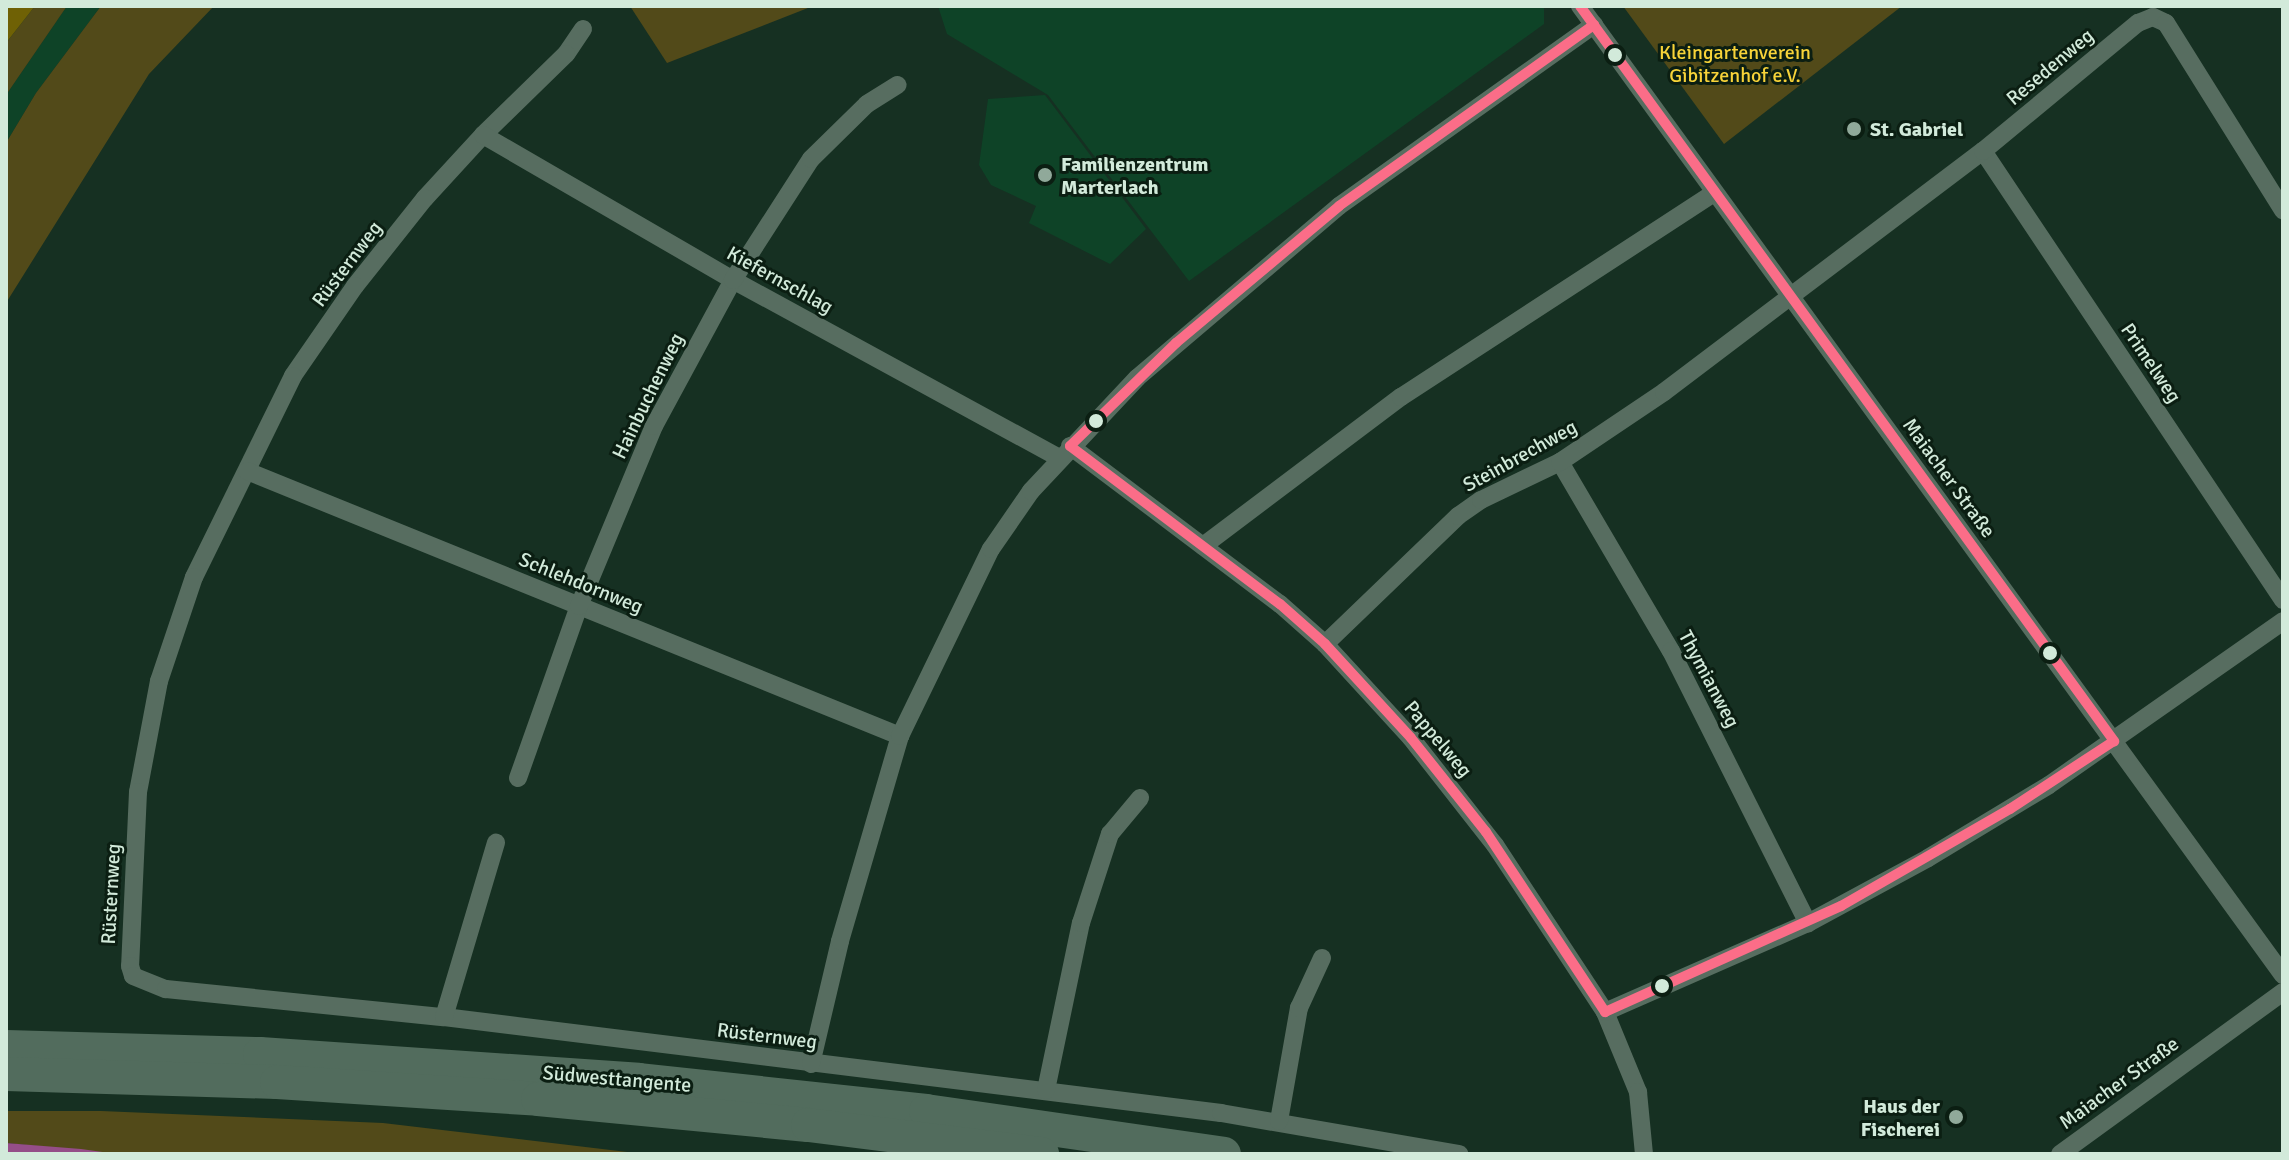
<!DOCTYPE html>
<meta charset="utf-8">
<style>
body{margin:0}
#map{position:relative;width:2289px;height:1160px;overflow:hidden;background:#163022;font-family:Signika,sans-serif}
div>[style]{position:absolute}
.built>*{inset:0;background:#0e4327}
.green>*{inset:0;background:#524a19}
.forest>*{inset:0;background:#6f6105}
.water>*{inset:0;background:#954e88}
.street>*{height:18px;margin:-9px;padding:0 9px;transform-origin:9px;border-radius:9px;background:#576d60}
.highway>*{height:34px;margin:-17px;padding:0 17px;transform-origin:17px;border-radius:17px;background:#526c5d}
.bus-1>*{height:10px;margin:-5px;padding:0 5px;transform-origin:5px;border-radius:5px;background:#fb6d88}
.dots>*{width:22px;height:22px;translate:-50% -50%;box-sizing:border-box;border:4px solid #0b1e12;border-radius:50%}
span{translate:-50% -50%;white-space:nowrap;text-align:center;line-height:1.15;-webkit-text-stroke:6px #0b1e12;paint-order:stroke}
.park-label{font-size:20px;color:#f7d339}
.street-label{font-size:20px;color:#d2eada}
.poi-label{font-size:20px;color:#d2eada;font-weight:700}
.left{translate:0 -50%;text-align:left}
.right{translate:-100% -50%;text-align:right}
.frame{position:absolute;inset:0;border:8px solid #d2eada;pointer-events:none}
</style>
<div id="map">
<div class="built">
<div style="clip-path:polygon(67px 6px,101px 6px,36px 93px,6px 143px,6px 95px)"></div>
<div style="clip-path:polygon(938px 6px,1544px 6px,1544px 24px,1189px 281px,1048px 95px,947px 34px)"></div>
<div style="clip-path:polygon(1045px 95px,1146px 229px,1110px 264px,1029px 223px,1036px 206px,991px 185px,979px 165px,988px 99px)"></div>
</div>
<div class="green">
<div style="clip-path:polygon(35px 6px,67px 6px,6px 95px,6px 43px)"></div>
<div style="clip-path:polygon(101px 6px,214px 6px,149px 74px,6px 303px,6px 143px,36px 93px)"></div>
<div style="clip-path:polygon(630px 6px,813px 6px,667px 63px)"></div>
<div style="clip-path:polygon(1623px 6px,1902px 6px,1724px 144px)"></div>
<div style="clip-path:polygon(6px 1111px,101px 1111px,383px 1123px,644px 1154px,117px 1154px,6px 1143px)"></div>
</div>
<div class="forest">
<div style="clip-path:polygon(6px 6px,35px 6px,6px 43px)"></div>
</div>
<div class="water">
<div style="clip-path:polygon(6px 1143px,81px 1149px,117px 1154px,6px 1154px)"></div>
</div>
<div class="street">
<div style="left:1580px;top:6px;width:1197px;rotate:54.04deg"></div>
<div style="left:583px;top:29px;width:30px;rotate:124deg"></div>
<div style="left:566px;top:54px;width:116px;rotate:135.7deg"></div>
<div style="left:483px;top:135px;width:86px;rotate:132.6deg"></div>
<div style="left:425px;top:198px;width:112px;rotate:128.5deg"></div>
<div style="left:355px;top:286px;width:109px;rotate:124.6deg"></div>
<div style="left:293px;top:376px;width:224px;rotate:116.2deg"></div>
<div style="left:194px;top:577px;width:110px;rotate:108.6deg"></div>
<div style="left:159px;top:681px;width:113px;rotate:100.7deg"></div>
<div style="left:138px;top:792px;width:174px;rotate:92.6deg"></div>
<div style="left:130px;top:966px;width:10px;rotate:73deg"></div>
<div style="left:133px;top:976px;width:35px;rotate:22deg"></div>
<div style="left:166px;top:989px;width:279px;rotate:5.8deg"></div>
<div style="left:444px;top:1017px;width:783px;rotate:7.04deg"></div>
<div style="left:1221px;top:1113px;width:242px;rotate:9.8deg"></div>
<div style="left:483px;top:135px;width:289px;rotate:30.1deg"></div>
<div style="left:733px;top:280px;width:371px;rotate:28.6deg"></div>
<div style="left:1983px;top:151px;width:540px;rotate:56.25deg"></div>
<div style="left:1070px;top:446px;width:263px;rotate:37deg"></div>
<div style="left:1280px;top:604px;width:60px;rotate:41.6deg"></div>
<div style="left:1325px;top:644px;width:127px;rotate:47.5deg"></div>
<div style="left:1411px;top:738px;width:136px;rotate:51.9deg"></div>
<div style="left:1495px;top:845px;width:200px;rotate:56.6deg"></div>
<div style="left:1605px;top:1012px;width:87px;rotate:67.6deg"></div>
<div style="left:1638px;top:1092px;width:62px;rotate:84.5deg"></div>
<div style="left:1560px;top:462px;width:219px;rotate:59.6deg"></div>
<div style="left:1671px;top:651px;width:305px;rotate:63.3deg"></div>
<div style="left:247px;top:471px;width:705px;rotate:22.09deg"></div>
<div style="left:1203px;top:546px;width:248px;rotate:-37deg"></div>
<div style="left:1401px;top:397px;width:374px;rotate:-33.1deg"></div>
<div style="left:1325px;top:644px;width:185px;rotate:-43.9deg"></div>
<div style="left:1458px;top:516px;width:28px;rotate:-35deg"></div>
<div style="left:1481px;top:500px;width:88px;rotate:-25.7deg"></div>
<div style="left:1560px;top:462px;width:125px;rotate:-33.9deg"></div>
<div style="left:1664px;top:392px;width:400px;rotate:-37.1deg"></div>
<div style="left:1983px;top:151px;width:201px;rotate:-39.6deg"></div>
<div style="left:2138px;top:23px;width:16px;rotate:-22deg"></div>
<div style="left:2153px;top:17px;width:14px;rotate:25deg"></div>
<div style="left:2166px;top:23px;width:221px;rotate:58deg"></div>
<div style="left:518px;top:778px;width:182px;rotate:-70.5deg"></div>
<div style="left:579px;top:606px;width:195px;rotate:-67.4deg"></div>
<div style="left:654px;top:426px;width:166px;rotate:-61.6deg"></div>
<div style="left:733px;top:280px;width:144px;rotate:-57.2deg"></div>
<div style="left:811px;top:159px;width:78px;rotate:-44.5deg"></div>
<div style="left:867px;top:104px;width:36px;rotate:-32deg"></div>
<div style="left:1605px;top:1012px;width:222px;rotate:-23.7deg"></div>
<div style="left:1808px;top:923px;width:136px;rotate:-28.4deg"></div>
<div style="left:1928px;top:858px;width:141px;rotate:-31.1deg"></div>
<div style="left:2049px;top:785px;width:286px;rotate:-35deg"></div>
<div style="left:444px;top:1017px;width:182px;rotate:-73.4deg"></div>
<div style="left:811px;top:1064px;width:126px;rotate:-76.7deg"></div>
<div style="left:840px;top:941px;width:214px;rotate:-73.7deg"></div>
<div style="left:900px;top:736px;width:208px;rotate:-64.1deg"></div>
<div style="left:991px;top:549px;width:70px;rotate:-55.4deg"></div>
<div style="left:1031px;top:491px;width:155px;rotate:-46.8deg"></div>
<div style="left:1137px;top:378px;width:265px;rotate:-40.4deg"></div>
<div style="left:1339px;top:206px;width:313px;rotate:-35.4deg"></div>
<div style="left:1046px;top:1090px;width:171px;rotate:-78.2deg"></div>
<div style="left:1081px;top:923px;width:94px;rotate:-72deg"></div>
<div style="left:1110px;top:834px;width:47px;rotate:-50.2deg"></div>
<div style="left:1279px;top:1121px;width:115px;rotate:-80deg"></div>
<div style="left:1299px;top:1008px;width:55px;rotate:-65.3deg"></div>
<div style="left:2060px;top:1154px;width:276px;rotate:-36deg"></div>
</div>
<div class="highway">
<div style="left:6px;top:1047px;width:254px;rotate:1.6deg"></div>
<div style="left:260px;top:1054px;width:379px;rotate:3.9deg"></div>
<div style="left:638px;top:1080px;width:290px;rotate:6.1deg"></div>
<div style="left:926px;top:1111px;width:301px;rotate:8.2deg"></div>
<div style="left:6px;top:1074px;width:271px;rotate:1.7deg"></div>
<div style="left:277px;top:1082px;width:262px;rotate:3.7deg"></div>
<div style="left:538px;top:1099px;width:271px;rotate:5.5deg"></div>
<div style="left:808px;top:1125px;width:236px;rotate:7.1deg"></div>
</div>
<div class="bus-1">
<div style="left:1580px;top:6px;width:909px;rotate:54deg"></div>
<div style="left:1070px;top:446px;width:263px;rotate:37deg"></div>
<div style="left:1280px;top:604px;width:60px;rotate:41.6deg"></div>
<div style="left:1325px;top:644px;width:127px;rotate:47.5deg"></div>
<div style="left:1411px;top:738px;width:120px;rotate:51.4deg"></div>
<div style="left:1486px;top:832px;width:216px;rotate:56.5deg"></div>
<div style="left:1070px;top:446px;width:148px;rotate:-44.2deg"></div>
<div style="left:1176px;top:343px;width:213px;rotate:-40deg"></div>
<div style="left:1339px;top:206px;width:313px;rotate:-35.4deg"></div>
<div style="left:1605px;top:1012px;width:259px;rotate:-24.2deg"></div>
<div style="left:1841px;top:906px;width:195px;rotate:-29.9deg"></div>
<div style="left:2010px;top:809px;width:124px;rotate:-33.2deg"></div>
</div>
<div class="dots">
<div style="left:1615px;top:55px;background:#d2eada"></div>
<div style="left:1854px;top:129px;background:#90a99a"></div>
<div style="left:1045px;top:175px;background:#90a99a"></div>
<div style="left:1096px;top:421px;background:#d2eada"></div>
<div style="left:2050px;top:653px;background:#d2eada"></div>
<div style="left:1662px;top:986px;background:#d2eada"></div>
<div style="left:1956px;top:1117px;background:#90a99a"></div>
</div>
<div class="park-label">
<span style="left:1735px;top:64px">Kleingartenverein<br>Gibitzenhof e.V.</span>
</div>
<div class="street-label">
<span style="left:2050px;top:67px;rotate:-40deg">Resedenweg</span>
<span style="left:347px;top:264px;rotate:-53deg">Rüsternweg</span>
<span style="left:780px;top:280px;rotate:29deg">Kiefernschlag</span>
<span style="left:2151px;top:363px;rotate:56deg">Primelweg</span>
<span style="left:648px;top:396px;rotate:-64deg">Hainbuchenweg</span>
<span style="left:1520px;top:456px;rotate:-29deg">Steinbrechweg</span>
<span style="left:1949px;top:478px;rotate:54deg">Maiacher Straße</span>
<span style="left:581px;top:583px;rotate:22deg">Schlehdornweg</span>
<span style="left:1709px;top:679px;rotate:62deg">Thymianweg</span>
<span style="left:1438px;top:739px;rotate:50deg">Pappelweg</span>
<span style="left:111px;top:894px;rotate:-87deg">Rüsternweg</span>
<span style="left:767px;top:1036px;rotate:7deg">Rüsternweg</span>
<span style="left:617px;top:1079px;rotate:5deg">Südwesttangente</span>
<span style="left:2119px;top:1083px;rotate:-36deg">Maiacher Straße</span>
</div>
<div class="poi-label">
<span class="left" style="left:1870px;top:129px">St. Gabriel</span>
<span class="left" style="left:1061px;top:176px">Familienzentrum<br>Marterlach</span>
<span class="right" style="left:1940px;top:1118px">Haus der<br>Fischerei</span>
</div>
<div class="frame"></div>
</div>
